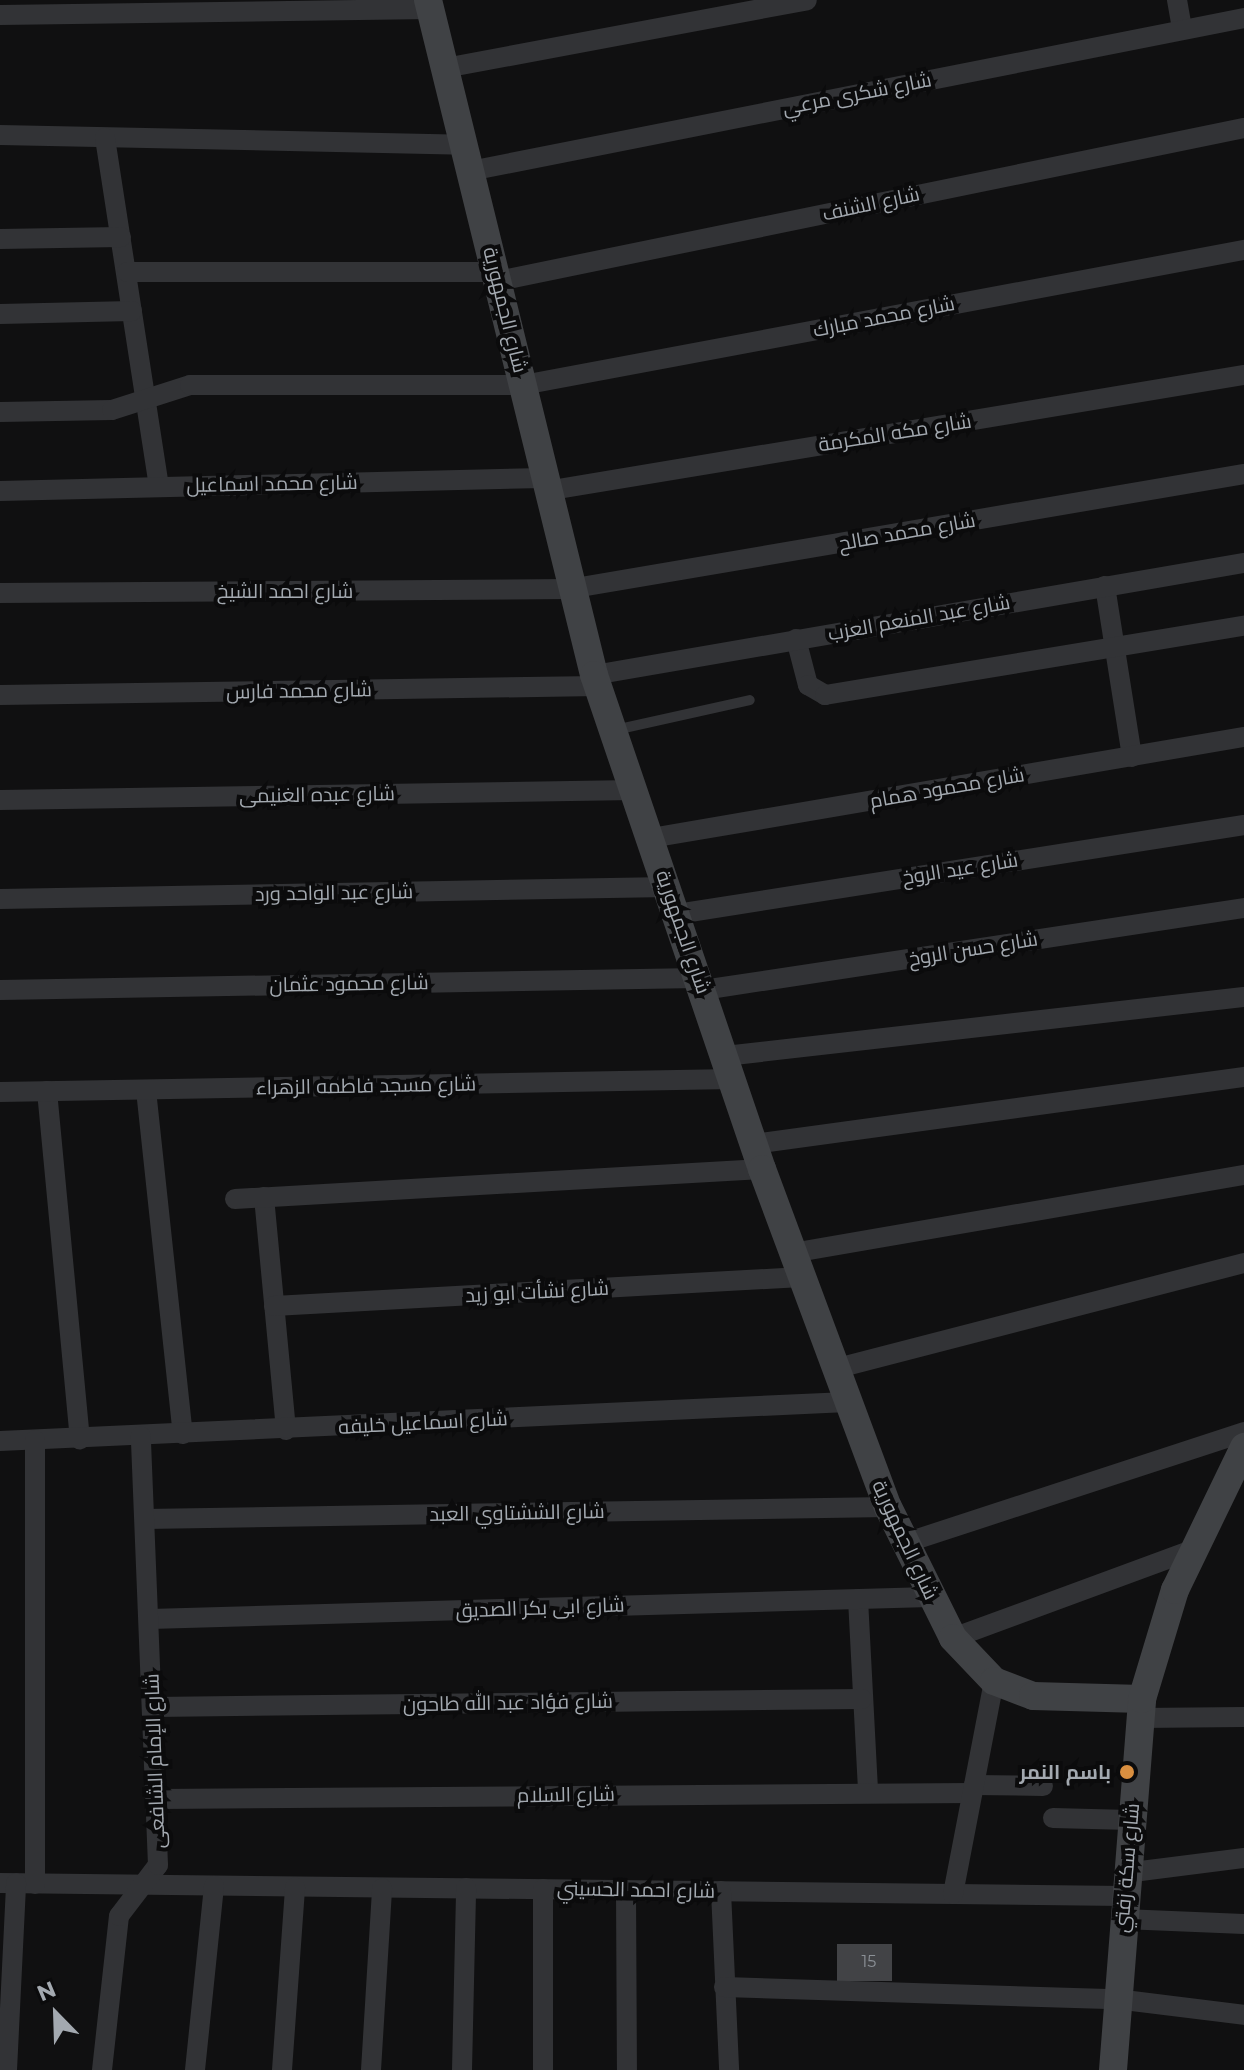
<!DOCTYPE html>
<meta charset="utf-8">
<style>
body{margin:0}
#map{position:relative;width:1244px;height:2070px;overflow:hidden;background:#101011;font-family:Montserrat,Cairo,sans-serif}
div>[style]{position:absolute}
.building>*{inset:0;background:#424346;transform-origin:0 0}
.lane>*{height:10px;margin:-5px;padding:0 5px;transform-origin:5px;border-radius:5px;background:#323336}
.street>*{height:20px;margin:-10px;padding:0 10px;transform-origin:10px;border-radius:10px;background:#323336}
.secondary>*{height:28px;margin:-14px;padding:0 14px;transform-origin:14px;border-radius:14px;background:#404245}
.dots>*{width:22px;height:22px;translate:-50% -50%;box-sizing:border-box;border:4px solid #0b0b0c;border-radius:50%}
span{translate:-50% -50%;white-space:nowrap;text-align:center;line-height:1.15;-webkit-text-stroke:8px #0b0b0c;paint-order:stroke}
.number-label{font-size:16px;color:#8b9096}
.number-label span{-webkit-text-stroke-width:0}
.street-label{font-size:20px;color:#a3a9b0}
.poi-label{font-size:20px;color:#a3a9b0;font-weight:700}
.right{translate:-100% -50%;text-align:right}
.north{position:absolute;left:16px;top:1974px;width:80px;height:80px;-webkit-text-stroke:6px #0b0b0c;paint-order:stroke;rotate:337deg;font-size:22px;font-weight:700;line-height:32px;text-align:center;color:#a3a9b0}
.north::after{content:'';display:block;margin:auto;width:28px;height:36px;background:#a3a9b0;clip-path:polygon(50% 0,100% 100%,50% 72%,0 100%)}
</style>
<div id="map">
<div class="building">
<div style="left:837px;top:1944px;width:55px;height:37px"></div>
</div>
<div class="lane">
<div style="left:615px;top:730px;width:138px;rotate:-12.5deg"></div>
</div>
<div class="street">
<div style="left:1177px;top:0;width:29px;rotate:80deg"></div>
<div style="left:0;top:15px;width:430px;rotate:-0.8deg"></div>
<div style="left:445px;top:68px;width:368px;rotate:-10.6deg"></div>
<div style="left:0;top:135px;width:464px;rotate:1.2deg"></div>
<div style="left:105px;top:138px;width:353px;rotate:81.2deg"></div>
<div style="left:470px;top:171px;width:789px;rotate:-11.18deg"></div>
<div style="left:0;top:239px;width:121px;rotate:-0.9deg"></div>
<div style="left:127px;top:272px;width:368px"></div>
<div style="left:498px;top:281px;width:762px;rotate:-11.59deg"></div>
<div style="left:0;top:314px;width:132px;rotate:-1.3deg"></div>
<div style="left:0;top:412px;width:112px;rotate:-1deg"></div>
<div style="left:112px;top:410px;width:82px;rotate:-17.8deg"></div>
<div style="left:190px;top:385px;width:333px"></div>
<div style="left:523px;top:385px;width:734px;rotate:-10.61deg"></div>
<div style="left:0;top:491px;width:543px;rotate:-1.37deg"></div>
<div style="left:546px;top:491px;width:708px;rotate:-9.44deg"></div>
<div style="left:1105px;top:586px;width:173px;rotate:81deg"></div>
<div style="left:0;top:593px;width:569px;rotate:-0.4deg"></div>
<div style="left:569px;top:589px;width:685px;rotate:-9.67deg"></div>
<div style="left:796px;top:639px;width:48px;rotate:75.4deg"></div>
<div style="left:808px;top:685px;width:20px;rotate:30deg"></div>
<div style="left:825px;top:695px;width:425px;rotate:-9.4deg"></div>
<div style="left:594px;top:675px;width:660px;rotate:-9.78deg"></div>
<div style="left:0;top:695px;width:598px;rotate:-0.86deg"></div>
<div style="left:0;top:800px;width:634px;rotate:-0.9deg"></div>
<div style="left:651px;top:838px;width:602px;rotate:-9.67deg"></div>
<div style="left:0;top:899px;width:668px;rotate:-1.03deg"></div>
<div style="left:677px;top:914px;width:574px;rotate:-8.92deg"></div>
<div style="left:0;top:990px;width:698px;rotate:-0.98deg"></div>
<div style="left:703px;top:990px;width:547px;rotate:-8.62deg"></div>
<div style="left:725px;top:1056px;width:522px;rotate:-6.49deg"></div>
<div style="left:146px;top:1090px;width:346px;rotate:83.9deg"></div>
<div style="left:47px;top:1091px;width:350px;rotate:84.6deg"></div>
<div style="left:0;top:1092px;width:733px;rotate:-1.02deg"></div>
<div style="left:754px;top:1144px;width:495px;rotate:-7.8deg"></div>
<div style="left:264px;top:1197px;width:234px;rotate:84.6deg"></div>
<div style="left:235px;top:1199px;width:528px;rotate:-3.26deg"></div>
<div style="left:792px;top:1253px;width:459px;rotate:-9.8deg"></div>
<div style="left:274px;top:1306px;width:528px;rotate:-3.15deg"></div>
<div style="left:834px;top:1369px;width:423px;rotate:-14.5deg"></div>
<div style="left:0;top:1441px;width:848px;rotate:-2.64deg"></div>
<div style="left:145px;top:1519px;width:743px;rotate:-0.93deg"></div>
<div style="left:905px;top:1543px;width:357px;rotate:-18.1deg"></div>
<div style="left:858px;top:1599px;width:194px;rotate:87deg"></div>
<div style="left:150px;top:1619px;width:780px;rotate:-1.62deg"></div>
<div style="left:953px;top:1638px;width:255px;rotate:-20.2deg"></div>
<div style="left:154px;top:1707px;width:708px;rotate:-0.65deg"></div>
<div style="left:1140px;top:1718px;width:104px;rotate:-0.6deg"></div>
<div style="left:974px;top:1785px;width:69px;rotate:0.8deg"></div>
<div style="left:159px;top:1799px;width:813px;rotate:-0.42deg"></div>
<div style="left:1053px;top:1818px;width:77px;rotate:1.5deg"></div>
<div style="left:1125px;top:1873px;width:120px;rotate:-7.2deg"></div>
<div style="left:0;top:1883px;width:1124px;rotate:0.66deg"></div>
<div style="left:35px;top:1884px;width:444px;rotate:-90deg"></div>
<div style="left:626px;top:1890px;width:180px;rotate:89.7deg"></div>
<div style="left:721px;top:1891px;width:179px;rotate:87.4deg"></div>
<div style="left:953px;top:1894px;width:217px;rotate:-79.1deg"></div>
<div style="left:1123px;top:1919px;width:121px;rotate:2.4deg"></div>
<div style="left:724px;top:1987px;width:392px;rotate:1.8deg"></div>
<div style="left:1116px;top:1999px;width:129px;rotate:7.1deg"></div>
<div style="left:7px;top:2070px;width:187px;rotate:-87.2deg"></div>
<div style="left:102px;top:2070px;width:155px;rotate:-83.7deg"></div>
<div style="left:119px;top:1916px;width:64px;rotate:-52.6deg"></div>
<div style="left:158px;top:1865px;width:429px;rotate:-92.3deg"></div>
<div style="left:195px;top:2070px;width:185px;rotate:-84.1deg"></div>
<div style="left:282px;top:2070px;width:183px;rotate:-85.9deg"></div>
<div style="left:371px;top:2070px;width:182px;rotate:-86.5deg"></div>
<div style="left:462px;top:2070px;width:182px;rotate:-88.7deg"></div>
<div style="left:543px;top:2070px;width:181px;rotate:-90deg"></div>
</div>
<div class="secondary">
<div style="left:428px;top:0;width:695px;rotate:76.18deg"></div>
<div style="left:594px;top:675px;width:522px;rotate:71.22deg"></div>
<div style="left:762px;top:1169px;width:361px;rotate:69.6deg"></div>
<div style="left:888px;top:1507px;width:146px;rotate:63.6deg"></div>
<div style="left:953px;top:1638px;width:59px;rotate:46.4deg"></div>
<div style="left:994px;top:1681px;width:42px;rotate:21deg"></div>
<div style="left:1033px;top:1696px;width:109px;rotate:1.6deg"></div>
<div style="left:1113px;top:2070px;width:372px;rotate:-85.5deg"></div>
<div style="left:1142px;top:1699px;width:114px;rotate:-73.2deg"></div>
<div style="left:1175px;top:1590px;width:159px;rotate:-64.2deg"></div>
</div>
<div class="dots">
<div style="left:1127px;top:1772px;background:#d98f40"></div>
</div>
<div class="number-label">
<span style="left:869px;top:1962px">15</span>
</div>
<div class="street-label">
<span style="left:857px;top:94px;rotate:-11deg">شارع شكرى مرعي</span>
<span style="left:871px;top:204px;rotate:-12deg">شارع الشنف</span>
<span style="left:505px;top:310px;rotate:76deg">شارع الجمهورية</span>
<span style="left:884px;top:317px;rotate:-11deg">شارع محمد مبارك</span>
<span style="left:895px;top:433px;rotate:-9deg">شارع مكه المكرمة</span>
<span style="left:272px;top:484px;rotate:-1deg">شارع محمد اسماعيل</span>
<span style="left:907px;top:532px;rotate:-10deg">شارع محمد صالح</span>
<span style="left:285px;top:591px">شارع احمد الشيخ</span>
<span style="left:919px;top:618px;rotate:-10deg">شارع عبد المنعم العزب</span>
<span style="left:299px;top:691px;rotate:-1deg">شارع محمد فارس</span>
<span style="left:947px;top:788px;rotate:-10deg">شارع محمود همام</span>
<span style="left:317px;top:795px;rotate:-1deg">شارع عبده الغنيمى</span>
<span style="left:960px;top:869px;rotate:-9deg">شارع عيد الروخ</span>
<span style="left:334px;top:893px;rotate:-1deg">شارع عبد الواحد ورد</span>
<span style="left:683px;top:932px;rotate:71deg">شارع الجمهورية</span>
<span style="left:973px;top:949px;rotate:-9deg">شارع حسن الروخ</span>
<span style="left:349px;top:984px;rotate:-1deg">شارع محمود عثمان</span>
<span style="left:366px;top:1086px;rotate:-1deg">شارع مسجد فاطمه الزهراء</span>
<span style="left:537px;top:1292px;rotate:-3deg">شارع نشأت ابو زيد</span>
<span style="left:423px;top:1423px;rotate:-3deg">شارع اسماعيل خليفه</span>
<span style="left:517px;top:1513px;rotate:-1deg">شارع الششتاوي العبد</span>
<span style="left:905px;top:1540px;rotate:65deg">شارع الجمهورية</span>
<span style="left:540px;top:1608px;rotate:-2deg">شارع ابى بكر الصديق</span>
<span style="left:508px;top:1703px;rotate:-1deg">شارع فؤاد عبد الله طاحون</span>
<span style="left:155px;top:1761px;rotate:-92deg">شارع الإمام الشافعى</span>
<span style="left:566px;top:1795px;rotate:-1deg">شارع السلام</span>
<span style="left:1127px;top:1868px;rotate:-85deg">شارع سكة زفتي</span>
<span style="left:636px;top:1890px;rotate:1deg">شارع احمد الحسيني</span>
</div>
<div class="poi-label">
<span class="right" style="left:1111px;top:1772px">باسم النمر</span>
</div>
<div class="north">N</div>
</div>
